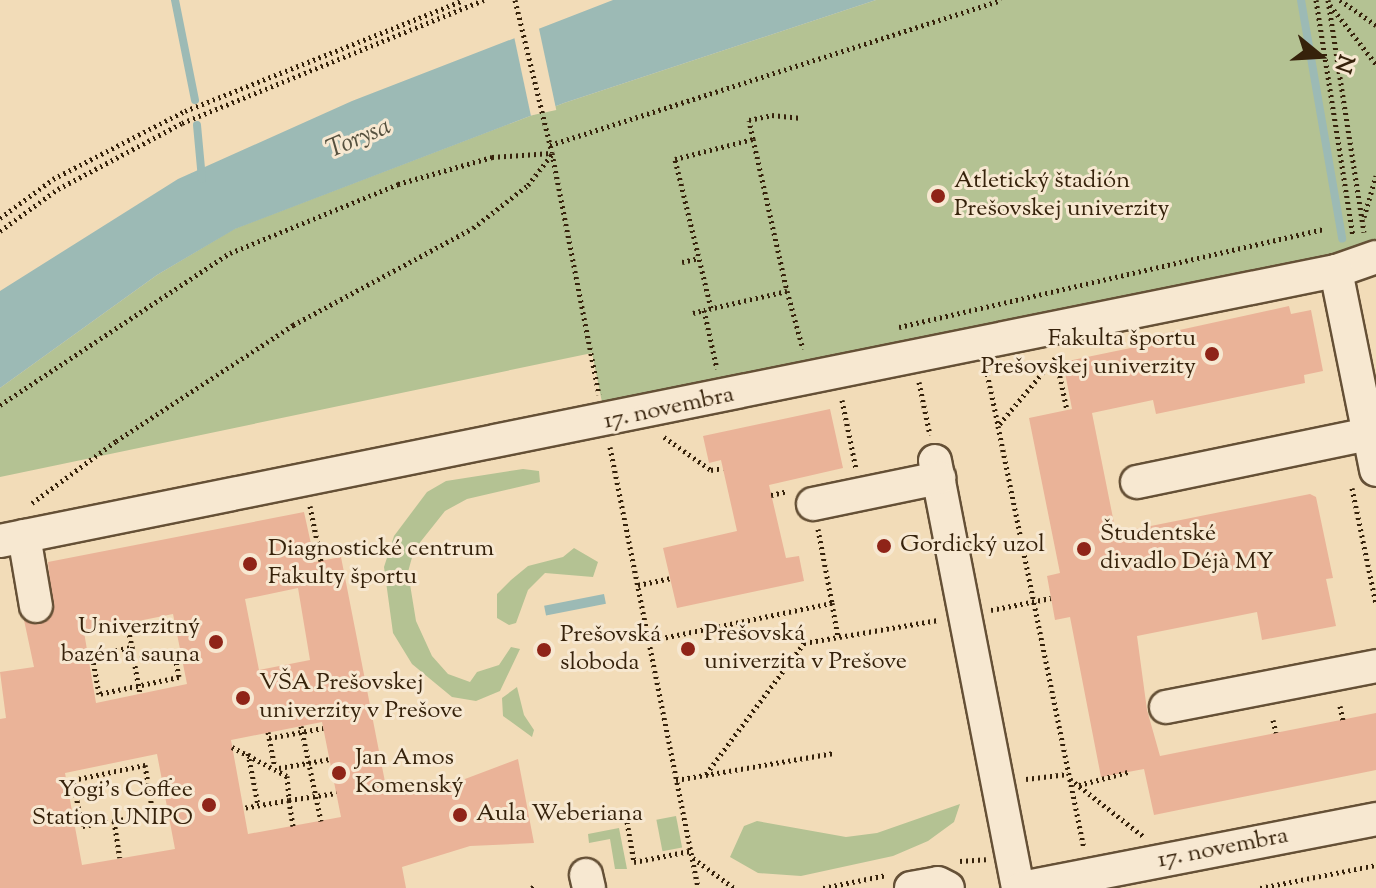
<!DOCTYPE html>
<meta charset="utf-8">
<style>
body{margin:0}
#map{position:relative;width:1376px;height:888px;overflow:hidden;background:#f2dcb8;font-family:"Sorts Mill Goudy",serif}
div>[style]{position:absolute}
.green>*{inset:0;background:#b4c293;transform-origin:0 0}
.water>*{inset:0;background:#9cbab5;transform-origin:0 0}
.pier>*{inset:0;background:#f2dcb8;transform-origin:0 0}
.stream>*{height:8px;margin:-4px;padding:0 4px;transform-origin:4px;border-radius:4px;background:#9cbab5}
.building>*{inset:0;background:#eab398}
.path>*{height:5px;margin-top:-2.5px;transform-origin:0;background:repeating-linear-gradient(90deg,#36220b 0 2px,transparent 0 6px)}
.roads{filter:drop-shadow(2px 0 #655036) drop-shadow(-2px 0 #655036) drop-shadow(0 2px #655036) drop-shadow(0 -2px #655036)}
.minor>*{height:32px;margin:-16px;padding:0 16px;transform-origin:16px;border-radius:16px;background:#f7e8d1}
.dots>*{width:22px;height:22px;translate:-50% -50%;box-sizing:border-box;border:4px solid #f7e8d1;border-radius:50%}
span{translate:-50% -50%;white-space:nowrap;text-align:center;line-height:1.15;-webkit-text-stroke:6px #f7e8d1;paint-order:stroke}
.poi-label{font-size:24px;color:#36220b}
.left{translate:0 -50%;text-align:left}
.right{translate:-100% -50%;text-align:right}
.street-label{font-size:24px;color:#36220b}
.water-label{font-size:26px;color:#55503e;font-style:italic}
.north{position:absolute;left:1280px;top:16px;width:80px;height:80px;-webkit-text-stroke:6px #f7e8d1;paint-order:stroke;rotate:108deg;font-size:22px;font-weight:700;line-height:32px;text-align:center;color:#36220b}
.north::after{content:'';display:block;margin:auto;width:28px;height:36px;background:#36220b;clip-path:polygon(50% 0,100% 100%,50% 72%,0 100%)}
</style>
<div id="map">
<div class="green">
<div style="clip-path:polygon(876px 0,1376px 0,1376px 268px,604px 412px,592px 353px,0 477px,0 388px,157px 275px,234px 229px,564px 103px)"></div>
<div style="clip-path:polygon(523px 469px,539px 471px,540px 482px,467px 499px,445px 511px,414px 550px,408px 572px,416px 621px,432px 656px,448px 674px,470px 682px,477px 672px,499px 665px,511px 647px,520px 649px,500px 691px,476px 701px,452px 697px,412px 664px,393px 633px,384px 567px,394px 536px,427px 492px,446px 481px)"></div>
<div style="clip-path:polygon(574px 548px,598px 562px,593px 577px,545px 573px,528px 590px,516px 623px,509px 625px,497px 618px,497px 594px,511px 580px,528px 566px,563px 557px)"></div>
<div style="clip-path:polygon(517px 687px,524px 715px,534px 730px,532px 737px,503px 716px,502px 698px)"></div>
<div style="clip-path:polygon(960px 804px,954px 822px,928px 841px,893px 856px,801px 876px,758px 873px,730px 857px,744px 826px,757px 821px,846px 837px,877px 833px)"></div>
<div style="left:676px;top:816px;width:32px;height:20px;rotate:79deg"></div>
<div style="clip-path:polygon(619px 828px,627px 869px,615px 869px,610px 839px,589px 843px,588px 834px)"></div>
</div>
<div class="water">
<div style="clip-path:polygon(613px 0,876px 0,564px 103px,235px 229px,157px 275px,0 388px,0 291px,178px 179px,352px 101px)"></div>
<div style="left:604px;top:594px;width:10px;height:61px;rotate:79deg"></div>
</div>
<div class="pier">
<div style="left:538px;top:24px;width:88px;height:26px;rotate:78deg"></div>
</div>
<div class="stream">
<div style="left:175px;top:0;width:102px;rotate:78.7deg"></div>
<div style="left:1301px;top:0;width:242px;rotate:80.2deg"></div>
<div style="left:197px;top:125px;width:54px;rotate:84.7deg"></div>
</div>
<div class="building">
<div style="clip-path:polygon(1289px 306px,1291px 314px,1311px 310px,1323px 371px,1304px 375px,1305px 383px,1156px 414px,1153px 400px,1092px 413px,1116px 533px,1310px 494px,1316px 497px,1333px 578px,1326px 579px,1336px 626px,1262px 640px,1257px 612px,1137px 636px,1147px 710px,1160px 756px,1376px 713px,1376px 770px,1154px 815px,1144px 769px,1101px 777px,1070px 617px,1055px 620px,1047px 576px,1060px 573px,1029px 418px,1072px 409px,1063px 362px,1145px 345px,1143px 338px)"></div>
<div style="clip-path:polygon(830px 409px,843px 468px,769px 485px,786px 558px,799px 556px,804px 581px,677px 608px,663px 548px,737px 531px,721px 460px,709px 463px,703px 436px)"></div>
<div style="clip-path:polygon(evenodd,304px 512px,315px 562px,341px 557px,386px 787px,457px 782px,518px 759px,534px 843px,470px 846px,402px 867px,406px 888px,0 888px,0 719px,6px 718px,0 672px,34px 667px,24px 620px,40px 624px,53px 613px,48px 562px,304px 512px,298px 588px,310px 660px,259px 670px,245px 599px,298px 588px,304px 512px,173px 614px,187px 684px,96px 703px,84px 632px,173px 614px,304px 512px,322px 722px,341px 817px,248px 834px,231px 740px,322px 722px,304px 512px,157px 754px,175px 849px,82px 865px,65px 773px,157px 754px)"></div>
</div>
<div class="path">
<div style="left:515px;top:0;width:157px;rotate:76.4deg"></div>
<div style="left:552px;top:153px;width:246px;rotate:79deg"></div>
<div style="left:1316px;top:0;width:238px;rotate:81.1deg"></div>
<div style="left:1328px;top:0;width:235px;rotate:81.2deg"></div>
<div style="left:1340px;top:0;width:44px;rotate:34.8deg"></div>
<div style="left:1330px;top:5px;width:75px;rotate:52.1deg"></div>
<div style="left:753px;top:139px;width:19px;rotate:-102deg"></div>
<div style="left:749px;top:120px;width:24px;rotate:-12deg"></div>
<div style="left:772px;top:115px;width:27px;rotate:6deg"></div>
<div style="left:550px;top:145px;width:474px;rotate:-17.8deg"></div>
<div style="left:1364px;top:217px;width:43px;rotate:-73.7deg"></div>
<div style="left:0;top:218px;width:66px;rotate:-36.3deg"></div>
<div style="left:53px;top:179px;width:148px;rotate:-27.3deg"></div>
<div style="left:185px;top:111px;width:300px;rotate:-21.7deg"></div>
<div style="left:0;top:231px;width:72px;rotate:-35.9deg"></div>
<div style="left:58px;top:189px;width:140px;rotate:-28deg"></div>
<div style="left:182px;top:123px;width:326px;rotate:-22.2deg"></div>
<div style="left:682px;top:262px;width:17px;rotate:-13deg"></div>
<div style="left:787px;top:291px;width:60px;rotate:74.6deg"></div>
<div style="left:711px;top:308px;width:153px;rotate:-103.6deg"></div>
<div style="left:675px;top:159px;width:81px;rotate:-14.4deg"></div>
<div style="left:753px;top:139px;width:156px;rotate:77.4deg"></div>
<div style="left:787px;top:291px;width:85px;rotate:167.1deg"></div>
<div style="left:704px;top:310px;width:60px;rotate:77.6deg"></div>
<div style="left:693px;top:313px;width:11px;rotate:-15deg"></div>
<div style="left:899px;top:327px;width:437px;rotate:-13deg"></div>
<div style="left:1055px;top:358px;width:89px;rotate:130deg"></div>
<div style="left:998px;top:426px;width:431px;rotate:78.5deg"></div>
<div style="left:1056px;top:358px;width:53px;rotate:78.1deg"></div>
<div style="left:986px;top:368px;width:58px;rotate:78.1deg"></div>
<div style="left:919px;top:382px;width:54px;rotate:78.3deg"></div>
<div style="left:842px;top:400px;width:70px;rotate:78.5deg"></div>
<div style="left:0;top:405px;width:276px;rotate:-33.5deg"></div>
<div style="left:230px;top:253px;width:182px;rotate:-22.3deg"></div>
<div style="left:398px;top:184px;width:98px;rotate:-16deg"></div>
<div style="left:492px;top:157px;width:59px;rotate:-3.9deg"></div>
<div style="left:664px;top:437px;width:57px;rotate:35.1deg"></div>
<div style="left:711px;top:470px;width:12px;rotate:-9deg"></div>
<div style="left:610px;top:447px;width:450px;rotate:78.7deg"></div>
<div style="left:1352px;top:488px;width:118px;rotate:78.3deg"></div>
<div style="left:771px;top:495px;width:17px;rotate:-13deg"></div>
<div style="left:32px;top:503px;width:104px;rotate:-36.4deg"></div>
<div style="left:116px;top:441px;width:212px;rotate:-33.2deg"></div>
<div style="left:293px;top:325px;width:204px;rotate:-28.3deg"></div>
<div style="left:473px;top:228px;width:70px;rotate:-38deg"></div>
<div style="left:528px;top:185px;width:39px;rotate:-52deg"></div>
<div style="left:310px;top:506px;width:56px;rotate:78.7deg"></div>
<div style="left:818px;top:529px;width:75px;rotate:79.3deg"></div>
<div style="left:638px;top:585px;width:34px;rotate:-12deg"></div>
<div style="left:991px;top:610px;width:61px;rotate:-11.3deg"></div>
<div style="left:127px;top:623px;width:25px;rotate:78deg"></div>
<div style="left:648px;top:641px;width:188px;rotate:-11.7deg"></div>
<div style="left:832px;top:603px;width:35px;rotate:80deg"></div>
<div style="left:132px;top:647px;width:13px;rotate:81deg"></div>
<div style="left:134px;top:660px;width:41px;rotate:-12.7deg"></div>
<div style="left:174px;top:651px;width:26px;rotate:79deg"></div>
<div style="left:179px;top:677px;width:82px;rotate:168deg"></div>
<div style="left:99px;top:694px;width:40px;rotate:-100deg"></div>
<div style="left:92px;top:655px;width:41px;rotate:-11.3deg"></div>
<div style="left:134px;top:660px;width:35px;rotate:80deg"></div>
<div style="left:1340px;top:706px;width:14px;rotate:78deg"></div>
<div style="left:1273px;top:720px;width:13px;rotate:77deg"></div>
<div style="left:301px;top:726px;width:97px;rotate:78.1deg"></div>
<div style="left:268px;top:732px;width:33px;rotate:79deg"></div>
<div style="left:269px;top:738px;width:55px;rotate:-10.5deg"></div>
<div style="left:232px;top:747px;width:62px;rotate:27.8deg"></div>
<div style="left:287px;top:776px;width:24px;rotate:85deg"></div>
<div style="left:289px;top:800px;width:47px;rotate:170.1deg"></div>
<div style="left:248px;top:753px;width:53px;rotate:79.1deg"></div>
<div style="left:279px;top:768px;width:52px;rotate:-10deg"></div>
<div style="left:706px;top:774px;width:164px;rotate:-53.2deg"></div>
<div style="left:804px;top:643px;width:136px;rotate:-9.7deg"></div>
<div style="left:1026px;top:779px;width:42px;rotate:-6.8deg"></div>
<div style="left:1070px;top:779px;width:93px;rotate:38deg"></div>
<div style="left:676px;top:780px;width:160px;rotate:-9.7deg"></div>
<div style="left:1079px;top:785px;width:51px;rotate:-14.9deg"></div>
<div style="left:625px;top:810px;width:53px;rotate:80.2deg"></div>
<div style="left:634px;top:862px;width:57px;rotate:-11.1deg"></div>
<div style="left:114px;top:821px;width:32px;rotate:171deg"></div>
<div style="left:82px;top:826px;width:47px;rotate:-101.1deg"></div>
<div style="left:73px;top:780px;width:74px;rotate:-11.8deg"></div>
<div style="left:145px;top:765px;width:50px;rotate:80.7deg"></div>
<div style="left:153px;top:814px;width:40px;rotate:170deg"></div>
<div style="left:114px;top:821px;width:37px;rotate:81deg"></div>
<div style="left:293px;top:826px;width:26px;rotate:-99deg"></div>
<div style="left:289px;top:800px;width:48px;rotate:-8.5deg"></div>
<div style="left:693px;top:858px;width:51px;rotate:36.2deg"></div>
<div style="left:960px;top:861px;width:26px;rotate:-4deg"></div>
<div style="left:532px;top:888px;width:4px;rotate:-45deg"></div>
<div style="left:823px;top:888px;width:65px;rotate:-11.5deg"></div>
<div style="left:1260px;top:888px;width:118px;rotate:-11.2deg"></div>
</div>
<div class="roads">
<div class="minor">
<div style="left:1336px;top:271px;width:42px;rotate:-19.3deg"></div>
<div style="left:935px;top:461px;width:435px;rotate:79deg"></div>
<div style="left:1137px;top:482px;width:237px;rotate:-11.7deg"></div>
<div style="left:813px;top:504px;width:129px;rotate:-11.7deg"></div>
<div style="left:24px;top:536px;width:71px;rotate:80.3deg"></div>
<div style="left:0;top:541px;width:1363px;rotate:-11.43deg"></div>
<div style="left:1336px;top:271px;width:203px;rotate:78.6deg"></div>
<div style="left:1166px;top:707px;width:214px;rotate:-11deg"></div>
<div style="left:586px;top:875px;width:13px;rotate:77deg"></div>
<div style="left:911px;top:888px;width:27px;rotate:-10deg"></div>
<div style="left:938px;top:883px;width:11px;rotate:27deg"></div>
<div style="left:1022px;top:888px;width:361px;rotate:-11deg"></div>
</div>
</div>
<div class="dots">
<div style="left:938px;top:196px;background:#8f2418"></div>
<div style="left:1212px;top:354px;background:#8f2418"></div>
<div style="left:884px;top:546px;background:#8f2418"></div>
<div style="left:1084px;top:549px;background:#8f2418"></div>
<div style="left:250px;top:564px;background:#8f2418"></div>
<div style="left:216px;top:642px;background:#8f2418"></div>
<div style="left:688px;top:649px;background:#8f2418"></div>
<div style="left:544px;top:650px;background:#8f2418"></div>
<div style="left:243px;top:698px;background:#8f2418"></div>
<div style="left:339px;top:773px;background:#8f2418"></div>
<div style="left:209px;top:805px;background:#8f2418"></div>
<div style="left:460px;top:815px;background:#8f2418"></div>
</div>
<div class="poi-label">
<span class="left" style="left:954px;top:196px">Atletický štadión<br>Prešovskej univerzity</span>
<span class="right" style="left:1196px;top:354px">Fakulta športu<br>Prešovskej univerzity</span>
<span class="left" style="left:1100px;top:549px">Študentské<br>divadlo Déjà MY</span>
<span class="left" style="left:900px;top:546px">Gordický uzol</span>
<span class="left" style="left:268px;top:564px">Diagnostické centrum<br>Fakulty športu</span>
<span class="right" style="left:200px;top:642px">Univerzitný<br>bazén a sauna</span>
<span class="left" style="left:704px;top:649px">Prešovská<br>univerzita v Prešove</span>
<span class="left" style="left:560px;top:650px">Prešovská<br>sloboda</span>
<span class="left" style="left:259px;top:698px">VŠA Prešovskej<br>univerzity v Prešove</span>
<span class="left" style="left:355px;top:773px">Jan Amos<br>Komenský</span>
<span class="right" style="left:193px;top:805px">Yogi's Coffee<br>Station UNIPO</span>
<span class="left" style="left:476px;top:815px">Aula Weberiana</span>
</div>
<div class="street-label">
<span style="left:669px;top:409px;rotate:-12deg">17. novembra</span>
<span style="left:1223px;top:849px;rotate:-11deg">17. novembra</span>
</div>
<div class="water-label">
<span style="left:359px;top:139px;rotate:-23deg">Torysa</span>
</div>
<div class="north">N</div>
</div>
